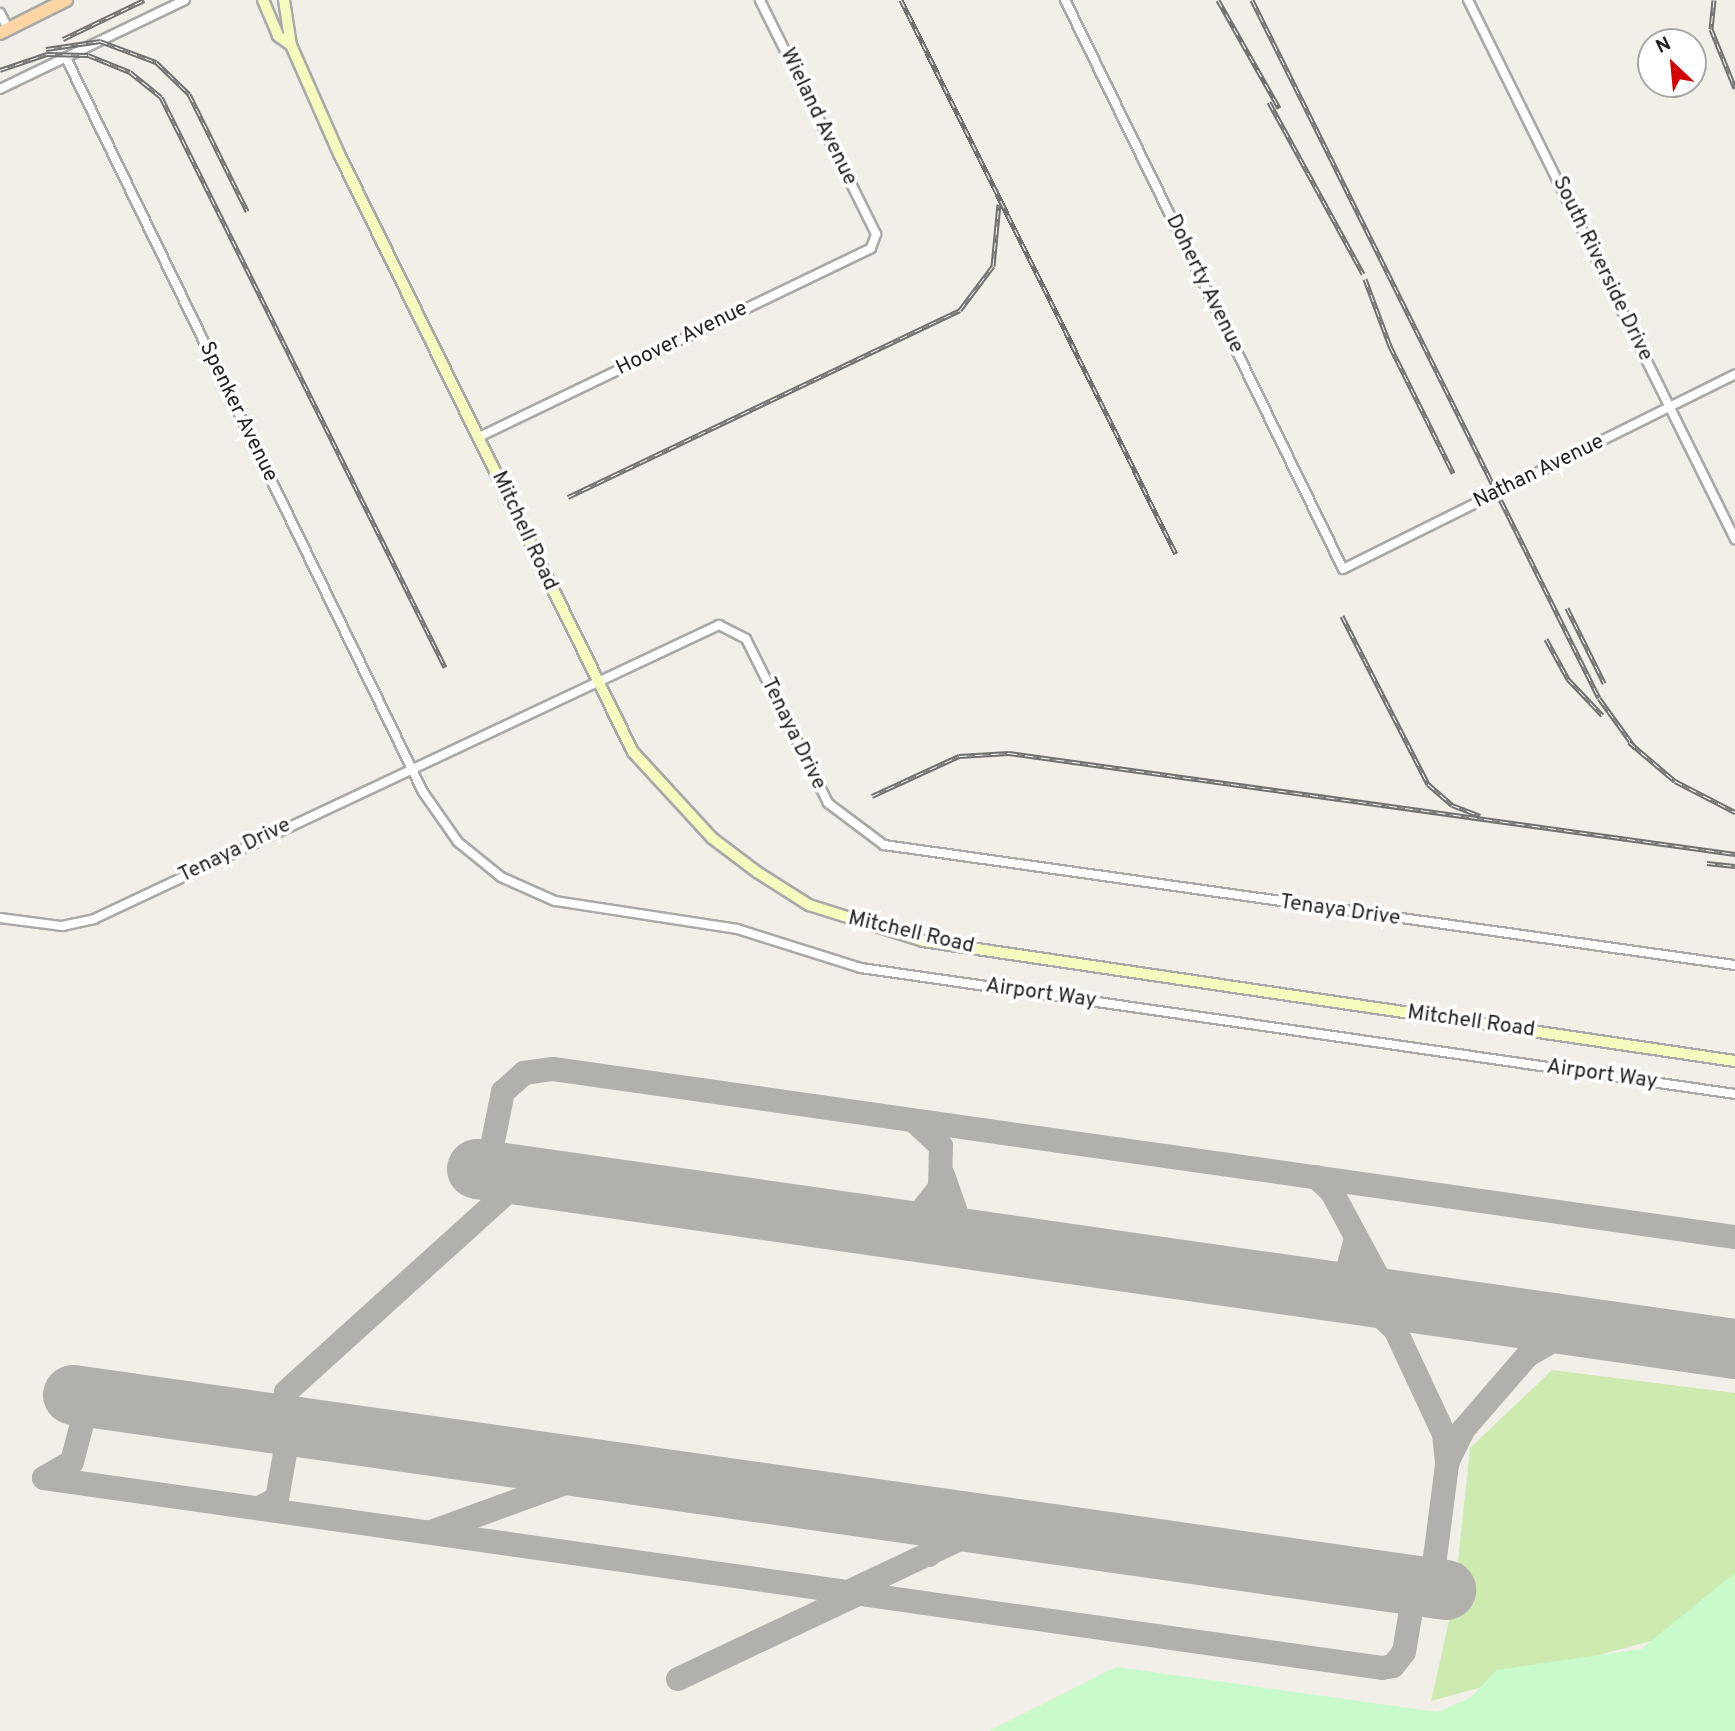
<!DOCTYPE html>
<style>
body{margin:0}
#map{position:relative;width:1735px;height:1731px;overflow:hidden;background:#f2efe9;font-family:Overpass,sans-serif}
div>[style]{position:absolute}
.grass>*{inset:0;background:#cdebb0}
.park>*{inset:0;background:#c8facc}
.taxiway>*{height:24px;margin:-12px;padding:0 12px;transform-origin:12px;border-radius:12px;background:#b1b0ac}
.runway>*{height:60px;margin:-30px;padding:0 30px;transform-origin:30px;border-radius:30px;background:#b1b0ac}
.roads{filter:drop-shadow(2px 0 #a9a9a9) drop-shadow(-2px 0 #a9a9a9) drop-shadow(0 2px #a9a9a9) drop-shadow(0 -2px #a9a9a9)}
.minor>*{height:8px;margin:-4px;padding:0 4px;transform-origin:4px;border-radius:4px;background:#fff}
.secondary>*{height:10px;margin:-5px;padding:0 5px;transform-origin:5px;border-radius:5px;background:#f7fabf}
.primary>*{height:12px;margin:-6px;padding:0 6px;transform-origin:6px;border-radius:6px;background:#fcd6a4}
.rail>*{height:5px;margin-top:-2.5px;transform-origin:0;background:repeating-linear-gradient(90deg,#fff 0 8px,#707070 0 16px);box-sizing:border-box;border-block:2px solid #707070}
span{translate:-50% -50%;white-space:nowrap;text-align:center;line-height:1.15;-webkit-text-stroke:7px #fff;paint-order:stroke}
.street-label{font-size:21px;color:#222}
.north{position:absolute;left:1637px;top:28px;width:70px;height:70px;box-sizing:border-box;background:#fff;border:2px solid #a7a7a7;border-radius:50%;rotate:334deg;font-size:19px;font-weight:700;line-height:28px;text-align:center;color:#222}
.north::after{content:'';display:block;margin:auto;width:24px;height:32px;background:#d40000;clip-path:polygon(50% 0,100% 100%,50% 72%,0 100%)}
</style>
<div id="map">
<div class="grass">
<div style="clip-path:polygon(1552px 1370px,1735px 1393px,1735px 1618px,1431px 1701px,1454px 1599px,1470px 1448px)"></div>
</div>
<div class="park">
<div style="clip-path:polygon(1735px 1573px,1735px 1731px,989px 1731px,1116px 1667px,1437px 1712px,1470px 1698px,1497px 1670px,1641px 1649px)"></div>
</div>
<div class="taxiway">
<div style="left:487px;top:1171px;width:81px;rotate:-78.6deg"></div>
<div style="left:503px;top:1092px;width:28px;rotate:-42deg"></div>
<div style="left:524px;top:1073px;width:29px;rotate:-8deg"></div>
<div style="left:553px;top:1069px;width:1194px;rotate:8.09deg"></div>
<div style="left:943px;top:1175px;width:49px;rotate:70.8deg"></div>
<div style="left:959px;top:1221px;width:40px;rotate:34deg"></div>
<div style="left:1316px;top:1177px;width:22px;rotate:43deg"></div>
<div style="left:1332px;top:1192px;width:106px;rotate:61.7deg"></div>
<div style="left:1382px;top:1285px;width:43px;rotate:26deg"></div>
<div style="left:880px;top:1227px;width:42px;rotate:-19.3deg"></div>
<div style="left:920px;top:1213px;width:33px;rotate:-52deg"></div>
<div style="left:940px;top:1187px;width:41px;rotate:-88.6deg"></div>
<div style="left:941px;top:1146px;width:35px;rotate:-137deg"></div>
<div style="left:1312px;top:1288px;width:38px;rotate:-25deg"></div>
<div style="left:1347px;top:1272px;width:35px;rotate:-75deg"></div>
<div style="left:1339px;top:1292px;width:33px;rotate:23deg"></div>
<div style="left:1369px;top:1305px;width:35px;rotate:43deg"></div>
<div style="left:1395px;top:1329px;width:116px;rotate:65deg"></div>
<div style="left:1444px;top:1434px;width:31px;rotate:84deg"></div>
<div style="left:1447px;top:1465px;width:124px;rotate:97.4deg"></div>
<div style="left:307px;top:1428px;width:26px;rotate:-151deg"></div>
<div style="left:284px;top:1415px;width:23px;rotate:-85deg"></div>
<div style="left:286px;top:1392px;width:322px;rotate:-42.1deg"></div>
<div style="left:1448px;top:1461px;width:34px;rotate:-64deg"></div>
<div style="left:1463px;top:1430px;width:99px;rotate:-49.1deg"></div>
<div style="left:1528px;top:1355px;width:38px;rotate:-30deg"></div>
<div style="left:1561px;top:1336px;width:39px;rotate:-10deg"></div>
<div style="left:44px;top:1478px;width:1351px;rotate:8.08deg"></div>
<div style="left:1382px;top:1668px;width:11px;rotate:-10deg"></div>
<div style="left:1393px;top:1666px;width:18px;rotate:-52deg"></div>
<div style="left:1404px;top:1652px;width:67px;rotate:-80.5deg"></div>
<div style="left:44px;top:1478px;width:32px;rotate:-30deg"></div>
<div style="left:72px;top:1462px;width:52px;rotate:-75.4deg"></div>
<div style="left:85px;top:1412px;width:30px;rotate:-21deg"></div>
<div style="left:259px;top:1508px;width:20px;rotate:-27deg"></div>
<div style="left:277px;top:1499px;width:58px;rotate:-80deg"></div>
<div style="left:287px;top:1442px;width:24px;rotate:-35deg"></div>
<div style="left:919px;top:1515px;width:27px;rotate:42deg"></div>
<div style="left:939px;top:1533px;width:24px;rotate:114deg"></div>
<div style="left:431px;top:1532px;width:181px;rotate:-20deg"></div>
<div style="left:848px;top:1592px;width:138px;rotate:-25.3deg"></div>
<div style="left:973px;top:1533px;width:32px;rotate:-11deg"></div>
<div style="left:678px;top:1679px;width:197px;rotate:-25.3deg"></div>
</div>
<div class="runway">
<div style="left:477px;top:1169px;width:1271px;rotate:8.14deg"></div>
<div style="left:73px;top:1395px;width:1387px;rotate:8.08deg"></div>
</div>
<div class="roads">
<div class="minor">
<div style="left:1065px;top:0;width:633px;rotate:63.96deg"></div>
<div style="left:1343px;top:569px;width:438px;rotate:-26.4deg"></div>
<div style="left:1468px;top:0;width:602px;rotate:63.65deg"></div>
<div style="left:0;top:13px;width:18px;rotate:63deg"></div>
<div style="left:66px;top:58px;width:816px;rotate:64.06deg"></div>
<div style="left:423px;top:792px;width:61px;rotate:55deg"></div>
<div style="left:458px;top:842px;width:55px;rotate:39.1deg"></div>
<div style="left:501px;top:877px;width:59px;rotate:24deg"></div>
<div style="left:555px;top:901px;width:184px;rotate:8.7deg"></div>
<div style="left:737px;top:929px;width:130px;rotate:17.5deg"></div>
<div style="left:861px;top:968px;width:883px;rotate:8.2deg"></div>
<div style="left:0;top:89px;width:205px;rotate:-25.7deg"></div>
<div style="left:479px;top:437px;width:435px;rotate:-25.7deg"></div>
<div style="left:871px;top:248px;width:15px;rotate:-70deg"></div>
<div style="left:876px;top:234px;width:261px;rotate:-116.4deg"></div>
<div style="left:0;top:918px;width:63px;rotate:7.4deg"></div>
<div style="left:62px;top:926px;width:33px;rotate:-12deg"></div>
<div style="left:94px;top:919px;width:691px;rotate:-25.19deg"></div>
<div style="left:719px;top:625px;width:30px;rotate:27deg"></div>
<div style="left:746px;top:639px;width:183px;rotate:63.4deg"></div>
<div style="left:828px;top:803px;width:70px;rotate:36.9deg"></div>
<div style="left:884px;top:845px;width:859px;rotate:8.03deg"></div>
</div>
<div class="secondary">
<div style="left:263px;top:0;width:39px;rotate:67deg"></div>
<div style="left:278px;top:36px;width:16px;rotate:35deg"></div>
<div style="left:284px;top:0;width:46px;rotate:81.2deg"></div>
<div style="left:291px;top:45px;width:119px;rotate:66.2deg"></div>
<div style="left:339px;top:154px;width:666px;rotate:63.82deg"></div>
<div style="left:633px;top:752px;width:117px;rotate:47.4deg"></div>
<div style="left:712px;top:838px;width:56px;rotate:37.1deg"></div>
<div style="left:757px;top:872px;width:62px;rotate:32.4deg"></div>
<div style="left:809px;top:905px;width:120px;rotate:17.5deg"></div>
<div style="left:923px;top:941px;width:821px;rotate:8.41deg"></div>
</div>
<div class="primary">
<div style="left:0;top:33px;width:74px;rotate:-26.6deg"></div>
</div>
</div>
<div class="rail">
<div style="left:901px;top:0;width:618px;rotate:63.6deg"></div>
<div style="left:1218px;top:0;width:124px;rotate:60.5deg"></div>
<div style="left:1252px;top:0;width:779px;rotate:63.57deg"></div>
<div style="left:1599px;top:698px;width:62px;rotate:54.2deg"></div>
<div style="left:1714px;top:0;width:29px;rotate:96deg"></div>
<div style="left:1711px;top:29px;width:64px;rotate:67.9deg"></div>
<div style="left:63px;top:39px;width:90px;rotate:-25.7deg"></div>
<div style="left:46px;top:49px;width:55px;rotate:-8.4deg"></div>
<div style="left:100px;top:41px;width:60px;rotate:20.6deg"></div>
<div style="left:156px;top:62px;width:46px;rotate:44.1deg"></div>
<div style="left:189px;top:94px;width:131px;rotate:63.6deg"></div>
<div style="left:0;top:70px;width:50px;rotate:-18.8deg"></div>
<div style="left:47px;top:54px;width:41px;rotate:1.4deg"></div>
<div style="left:88px;top:55px;width:45px;rotate:22deg"></div>
<div style="left:130px;top:72px;width:40px;rotate:39deg"></div>
<div style="left:161px;top:97px;width:637px;rotate:63.52deg"></div>
<div style="left:1269px;top:102px;width:196px;rotate:61.3deg"></div>
<div style="left:1365px;top:279px;width:72px;rotate:69.5deg"></div>
<div style="left:1390px;top:346px;width:142px;rotate:63.6deg"></div>
<div style="left:568px;top:497px;width:434px;rotate:-25.5deg"></div>
<div style="left:960px;top:310px;width:55px;rotate:-53.1deg"></div>
<div style="left:993px;top:266px;width:62px;rotate:-84.5deg"></div>
<div style="left:1567px;top:608px;width:84px;rotate:63.7deg"></div>
<div style="left:1342px;top:616px;width:189px;rotate:62.9deg"></div>
<div style="left:1428px;top:784px;width:32px;rotate:41deg"></div>
<div style="left:1452px;top:805px;width:30px;rotate:21deg"></div>
<div style="left:1546px;top:639px;width:46px;rotate:61.2deg"></div>
<div style="left:1568px;top:679px;width:50px;rotate:46.6deg"></div>
<div style="left:1629px;top:742px;width:60px;rotate:40.3deg"></div>
<div style="left:1675px;top:781px;width:68px;rotate:27.3deg"></div>
<div style="left:872px;top:796px;width:96px;rotate:-24.7deg"></div>
<div style="left:959px;top:756px;width:50px;rotate:-3.4deg"></div>
<div style="left:1009px;top:753px;width:733px;rotate:7.92deg"></div>
<div style="left:1707px;top:863px;width:28px;rotate:6deg"></div>
</div>
<div class="street-label">
<span style="left:818px;top:117px;rotate:64deg">Wieland Avenue</span>
<span style="left:1602px;top:269px;rotate:64deg">South Riverside Drive</span>
<span style="left:1204px;top:284px;rotate:64deg">Doherty Avenue</span>
<span style="left:682px;top:339px;rotate:-26deg">Hoover Avenue</span>
<span style="left:238px;top:412px;rotate:64deg">Spenker Avenue</span>
<span style="left:1539px;top:472px;rotate:-26deg">Nathan Avenue</span>
<span style="left:524px;top:531px;rotate:65deg">Mitchell Road</span>
<span style="left:793px;top:734px;rotate:64deg">Tenaya Drive</span>
<span style="left:235px;top:851px;rotate:-26deg">Tenaya Drive</span>
<span style="left:1340px;top:911px;rotate:8deg">Tenaya Drive</span>
<span style="left:911px;top:933px;rotate:13deg">Mitchell Road</span>
<span style="left:1041px;top:994px;rotate:8deg">Airport Way</span>
<span style="left:1471px;top:1022px;rotate:8deg">Mitchell Road</span>
<span style="left:1602px;top:1075px;rotate:8deg">Airport Way</span>
</div>
<div class="north">N</div>
</div>
